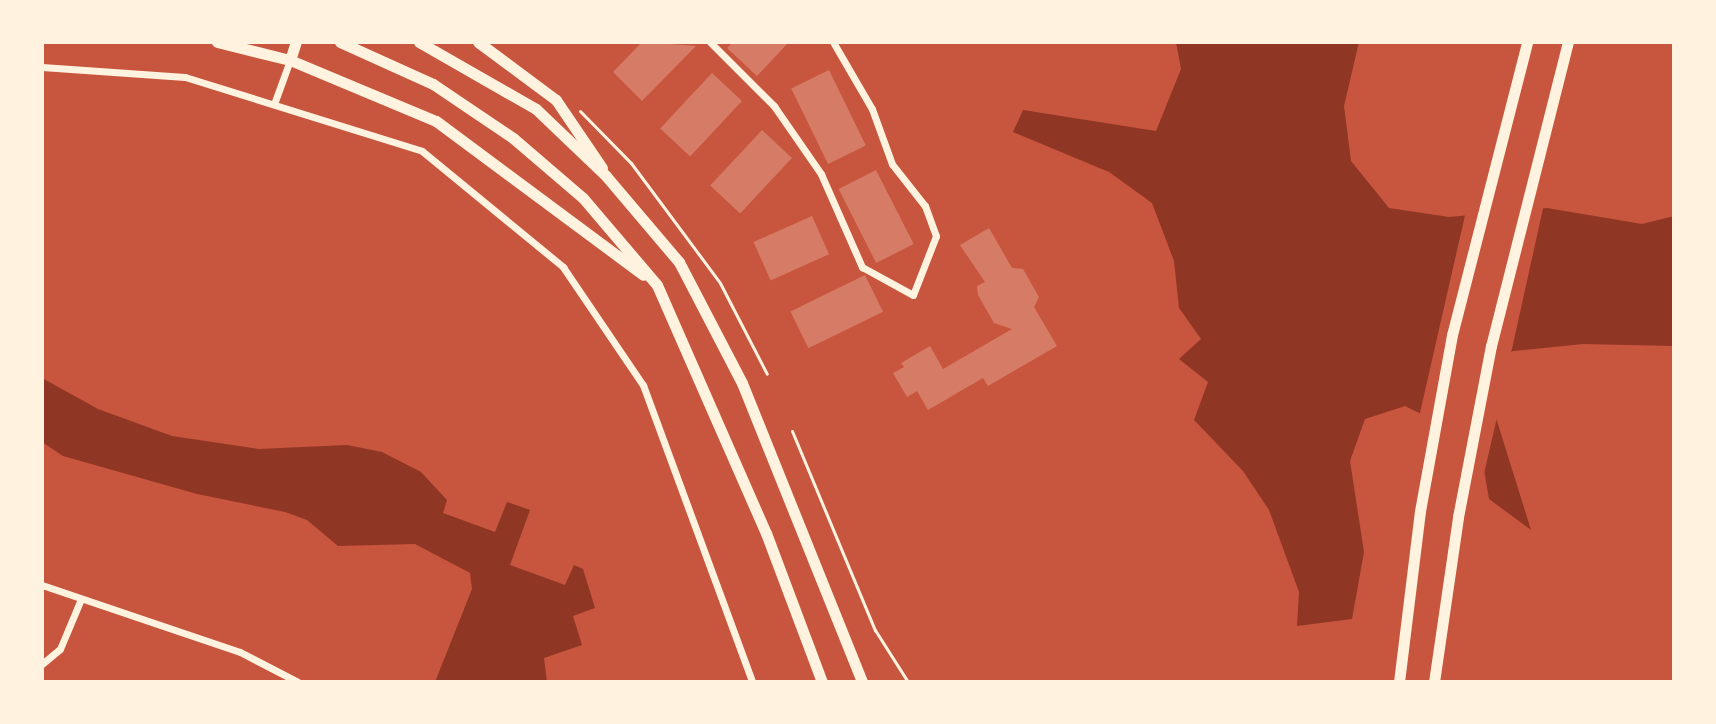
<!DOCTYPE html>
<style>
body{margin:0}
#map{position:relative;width:1716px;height:724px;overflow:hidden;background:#c8553d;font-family:"Asap Condensed",sans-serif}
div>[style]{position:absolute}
.water>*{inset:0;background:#8f3625}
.pier>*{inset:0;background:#c8553d}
.building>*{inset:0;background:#d67c66;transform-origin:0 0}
.path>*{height:3px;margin:-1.5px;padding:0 1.5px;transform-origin:1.5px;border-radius:1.5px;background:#fff3e0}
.minor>*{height:7px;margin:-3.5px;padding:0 3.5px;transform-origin:3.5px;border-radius:3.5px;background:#fff3e0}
.primary>*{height:11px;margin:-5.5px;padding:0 5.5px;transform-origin:5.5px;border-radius:5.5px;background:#fff3e0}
.trunk>*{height:11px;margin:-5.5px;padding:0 5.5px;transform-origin:5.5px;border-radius:5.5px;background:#fff3e0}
span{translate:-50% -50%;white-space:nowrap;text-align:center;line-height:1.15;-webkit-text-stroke:8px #fff3e0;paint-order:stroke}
.frame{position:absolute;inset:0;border:44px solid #fff3e0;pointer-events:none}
</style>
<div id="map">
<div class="water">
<div style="clip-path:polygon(1176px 42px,1359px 42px,1344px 106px,1351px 161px,1389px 208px,1449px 217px,1547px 208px,1642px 224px,1674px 216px,1674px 346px,1583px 344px,1513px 351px,1482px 373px,1531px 530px,1489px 499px,1484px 470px,1464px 435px,1405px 406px,1365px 419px,1350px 461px,1364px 552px,1352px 619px,1297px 626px,1299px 592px,1269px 510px,1243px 471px,1194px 420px,1208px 382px,1179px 359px,1201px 339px,1179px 308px,1174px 261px,1152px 203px,1109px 172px,1013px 132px,1023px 110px,1156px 131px,1181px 69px)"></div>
<div style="clip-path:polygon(42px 378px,98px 409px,172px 436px,259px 449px,347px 445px,382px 452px,421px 472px,447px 500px,443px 513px,495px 532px,507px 502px,530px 510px,510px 565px,565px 585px,574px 565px,583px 569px,595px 608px,573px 616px,582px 645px,544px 658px,547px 682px,435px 682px,472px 589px,470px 573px,415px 544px,338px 546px,307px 520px,285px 512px,197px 494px,63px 456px,42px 442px)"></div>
</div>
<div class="pier">
<div style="clip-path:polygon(1544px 204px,1510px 358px,1487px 375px,1500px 405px,1482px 482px,1462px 438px,1419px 417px,1466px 211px)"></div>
</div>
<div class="building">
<div style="clip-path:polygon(642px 42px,696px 46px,642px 101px,613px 72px)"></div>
<div style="clip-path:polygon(733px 42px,789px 42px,757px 76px,727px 48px)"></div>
<div style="left:829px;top:70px;width:84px;height:42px;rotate:64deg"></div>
<div style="left:712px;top:73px;width:41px;height:76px;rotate:43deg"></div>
<div style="left:762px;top:130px;width:41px;height:76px;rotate:43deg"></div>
<div style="left:876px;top:170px;width:83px;height:42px;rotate:63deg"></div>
<div style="left:812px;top:216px;width:42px;height:64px;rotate:66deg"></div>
<div style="clip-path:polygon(989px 228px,1012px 268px,1023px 269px,1039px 297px,1034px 307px,1057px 346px,988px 386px,983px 378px,928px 410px,917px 391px,907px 397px,893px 373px,904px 367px,901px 363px,930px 346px,943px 369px,1012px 329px,994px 323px,978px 295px,977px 286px,985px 282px,960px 245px)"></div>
<div style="left:865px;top:275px;width:41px;height:83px;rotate:64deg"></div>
</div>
<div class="path">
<div style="left:580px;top:111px;width:73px;rotate:45.6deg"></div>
<div style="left:631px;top:163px;width:149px;rotate:53.4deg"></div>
<div style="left:720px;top:283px;width:102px;rotate:62.7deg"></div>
<div style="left:792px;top:431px;width:216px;rotate:67.4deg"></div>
<div style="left:875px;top:630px;width:62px;rotate:57.6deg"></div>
</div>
<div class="minor">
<div style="left:710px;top:42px;width:91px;rotate:45deg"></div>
<div style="left:774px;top:106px;width:83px;rotate:55.3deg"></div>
<div style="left:821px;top:174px;width:102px;rotate:66.2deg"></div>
<div style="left:862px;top:267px;width:58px;rotate:28.8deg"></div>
<div style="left:913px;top:295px;width:63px;rotate:-68.7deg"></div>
<div style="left:936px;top:236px;width:32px;rotate:-110deg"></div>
<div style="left:925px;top:206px;width:53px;rotate:-128.2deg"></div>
<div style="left:892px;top:164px;width:59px;rotate:-110deg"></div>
<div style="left:872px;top:109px;width:78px;rotate:-120.2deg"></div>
<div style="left:42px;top:67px;width:143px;rotate:4deg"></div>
<div style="left:185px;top:77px;width:248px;rotate:17.3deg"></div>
<div style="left:422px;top:151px;width:183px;rotate:39.4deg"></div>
<div style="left:563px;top:267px;width:143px;rotate:55.9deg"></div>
<div style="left:643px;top:385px;width:316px;rotate:69.8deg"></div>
<div style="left:274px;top:104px;width:47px;rotate:-70deg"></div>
<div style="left:42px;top:585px;width:209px;rotate:18.7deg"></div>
<div style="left:240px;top:652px;width:65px;rotate:27.3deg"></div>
<div style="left:42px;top:664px;width:23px;rotate:-40deg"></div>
<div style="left:60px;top:649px;width:54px;rotate:-67.2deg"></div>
</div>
<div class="primary">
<div style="left:217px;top:42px;width:75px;rotate:13.9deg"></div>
<div style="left:290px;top:60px;width:158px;rotate:22.7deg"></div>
<div style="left:436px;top:121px;width:258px;rotate:36.6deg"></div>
<div style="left:340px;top:42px;width:102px;rotate:24.3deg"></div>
<div style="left:433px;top:84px;width:97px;rotate:34deg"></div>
<div style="left:513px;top:138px;width:92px;rotate:40.6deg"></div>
<div style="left:583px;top:198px;width:114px;rotate:49.6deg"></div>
<div style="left:657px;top:285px;width:271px;rotate:66.3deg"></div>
<div style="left:766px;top:533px;width:159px;rotate:69.4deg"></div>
<div style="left:419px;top:42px;width:135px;rotate:29.8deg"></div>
<div style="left:536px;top:109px;width:97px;rotate:43.7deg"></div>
<div style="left:606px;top:176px;width:113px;rotate:49.7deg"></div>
<div style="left:679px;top:262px;width:136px;rotate:62.5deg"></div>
<div style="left:742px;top:383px;width:322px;rotate:68.1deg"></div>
<div style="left:478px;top:42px;width:97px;rotate:36.6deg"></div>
<div style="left:556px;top:100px;width:82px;rotate:55.9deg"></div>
<div style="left:290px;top:60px;width:19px;rotate:-72deg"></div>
</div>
<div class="trunk">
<div style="left:1399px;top:682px;width:172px;rotate:-83deg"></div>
<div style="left:1420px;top:511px;width:179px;rotate:-79.7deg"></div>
<div style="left:1452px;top:335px;width:302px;rotate:-75.6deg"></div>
<div style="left:1434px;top:682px;width:167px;rotate:-81.7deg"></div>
<div style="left:1458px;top:517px;width:174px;rotate:-79.1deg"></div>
<div style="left:1491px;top:346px;width:314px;rotate:-75.8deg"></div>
</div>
<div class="frame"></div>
</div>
